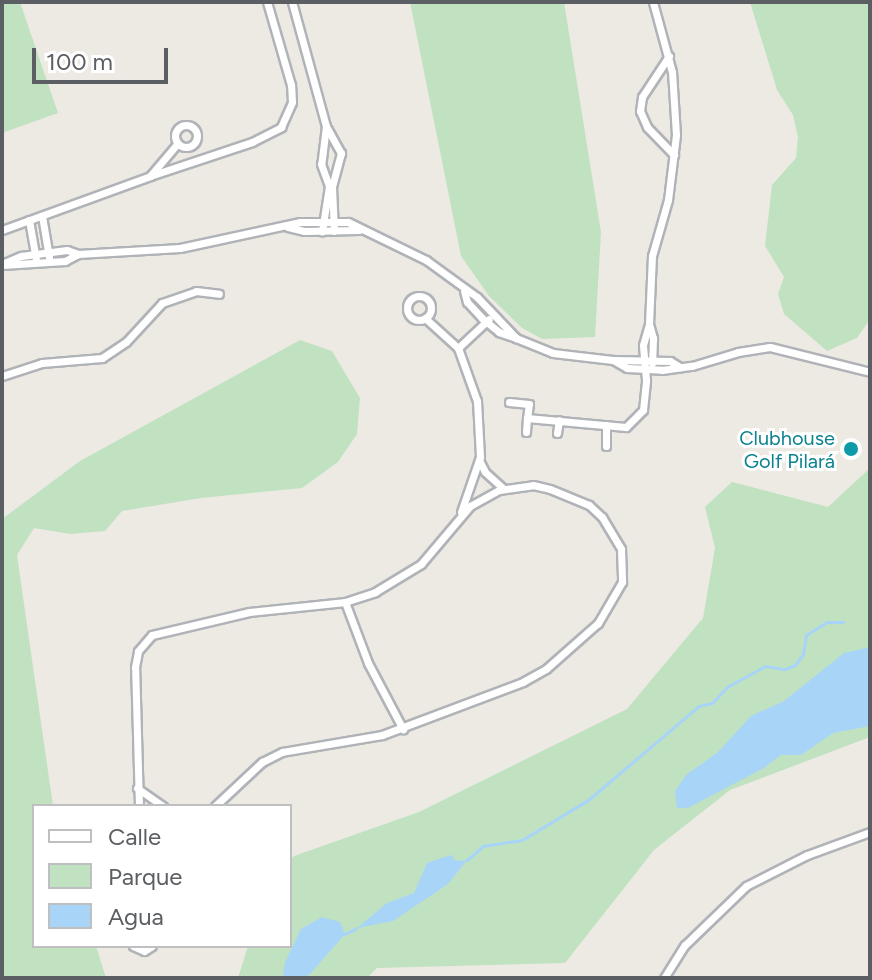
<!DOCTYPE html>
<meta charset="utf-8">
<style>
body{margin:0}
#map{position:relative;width:872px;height:980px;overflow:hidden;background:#eceae3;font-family:Figtree,sans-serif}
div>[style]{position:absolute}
.green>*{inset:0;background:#c1e2c1}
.water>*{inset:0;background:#a8d4f7}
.stream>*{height:3px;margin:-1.5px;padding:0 1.5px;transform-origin:1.5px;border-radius:1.5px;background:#a8d4f7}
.roads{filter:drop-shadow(2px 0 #b0b3b7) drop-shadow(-2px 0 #b0b3b7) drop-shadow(0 2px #b0b3b7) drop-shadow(0 -2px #b0b3b7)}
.street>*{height:7px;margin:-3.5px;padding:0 3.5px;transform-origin:3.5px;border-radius:3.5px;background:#fff}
.street>.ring{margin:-3.5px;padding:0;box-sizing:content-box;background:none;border:7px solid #fff;border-radius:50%}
.dots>*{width:22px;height:22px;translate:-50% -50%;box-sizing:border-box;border:4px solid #fff;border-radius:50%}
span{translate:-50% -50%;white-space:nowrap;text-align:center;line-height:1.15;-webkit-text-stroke:6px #fff;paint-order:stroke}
.culture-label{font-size:20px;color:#0d838f}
.right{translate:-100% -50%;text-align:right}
.frame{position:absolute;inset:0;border:4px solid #5b5e62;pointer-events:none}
.legend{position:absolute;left:32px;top:804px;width:260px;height:144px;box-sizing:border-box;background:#fff;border:2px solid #bdbfc0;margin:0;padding:10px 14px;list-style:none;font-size:24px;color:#5b5e62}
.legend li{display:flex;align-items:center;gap:16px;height:40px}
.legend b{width:40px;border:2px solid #bdbfc0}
.scale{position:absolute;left:32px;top:48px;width:136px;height:36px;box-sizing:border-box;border:4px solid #5b5e62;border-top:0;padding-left:10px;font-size:24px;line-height:28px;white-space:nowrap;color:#5b5e62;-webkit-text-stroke:6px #fff;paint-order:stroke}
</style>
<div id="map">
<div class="green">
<div style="clip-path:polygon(2px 2px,20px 2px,58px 113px,2px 133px)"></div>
<div style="clip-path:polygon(410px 2px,564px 2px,601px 232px,595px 337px,542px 339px,522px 328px,489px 296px,461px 256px)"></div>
<div style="clip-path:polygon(750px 2px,870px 2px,870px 319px,857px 338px,827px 351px,784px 314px,778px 294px,784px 277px,765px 246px,772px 185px,796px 158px,798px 137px,793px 115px,777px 90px)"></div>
<div style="clip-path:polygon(300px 340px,332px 351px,360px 398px,357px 434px,338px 462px,302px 488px,201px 498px,122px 511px,105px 531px,70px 534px,34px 528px,17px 555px,53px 806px,34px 806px,34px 946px,96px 946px,106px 978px,2px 978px,2px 519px,80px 461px)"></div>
<div style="clip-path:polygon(870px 468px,870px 737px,730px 790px,654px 850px,565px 963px,377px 968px,367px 978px,238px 978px,248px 946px,290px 946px,290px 861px,294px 856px,419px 812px,627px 709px,703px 618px,715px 548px,705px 507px,732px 482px,828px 507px)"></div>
</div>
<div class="water">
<div style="clip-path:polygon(870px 647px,870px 726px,833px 733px,801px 755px,781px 755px,764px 768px,688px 808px,677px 808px,675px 791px,686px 775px,718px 752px,751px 716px,784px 701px,844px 653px)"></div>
<div style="clip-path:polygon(451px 855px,456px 861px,467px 860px,448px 884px,393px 921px,357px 928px,387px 903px,414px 893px,427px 863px)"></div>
<div style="clip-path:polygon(322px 917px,340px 922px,345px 934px,310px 974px,301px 978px,283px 978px,285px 962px,301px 929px)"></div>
</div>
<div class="stream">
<div style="left:467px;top:860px;width:21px;rotate:-41deg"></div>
<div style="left:483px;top:846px;width:39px;rotate:-9deg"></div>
<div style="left:522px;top:840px;width:77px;rotate:-31.2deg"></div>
<div style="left:588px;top:800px;width:145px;rotate:-40.3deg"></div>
<div style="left:699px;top:706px;width:13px;rotate:-13deg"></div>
<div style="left:712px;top:703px;width:22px;rotate:-47deg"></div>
<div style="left:727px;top:687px;width:43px;rotate:-28.9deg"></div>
<div style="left:765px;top:666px;width:20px;rotate:9deg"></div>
<div style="left:785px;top:669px;width:11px;rotate:-22deg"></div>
<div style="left:795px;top:665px;width:14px;rotate:-54deg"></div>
<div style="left:803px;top:654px;width:19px;rotate:-81deg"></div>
<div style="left:806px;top:635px;width:25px;rotate:-32deg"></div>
<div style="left:827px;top:622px;width:16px"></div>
<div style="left:345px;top:934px;width:13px;rotate:-27deg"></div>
</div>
<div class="roads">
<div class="street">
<div style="left:292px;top:2px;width:129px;rotate:74.7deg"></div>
<div style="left:326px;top:126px;width:38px;rotate:97deg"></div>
<div style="left:321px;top:164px;width:23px;rotate:70deg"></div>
<div style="left:329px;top:186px;width:46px;rotate:98.8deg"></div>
<div style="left:669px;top:56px;width:49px;rotate:123.4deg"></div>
<div style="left:642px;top:97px;width:14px;rotate:98deg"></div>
<div style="left:640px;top:111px;width:17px;rotate:66deg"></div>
<div style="left:647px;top:127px;width:39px;rotate:46deg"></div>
<div class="ring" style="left:175px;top:125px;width:15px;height:15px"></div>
<div style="left:327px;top:128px;width:29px;rotate:61deg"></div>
<div style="left:341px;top:153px;width:35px;rotate:105deg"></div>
<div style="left:332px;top:187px;width:44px;rotate:87.4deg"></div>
<div style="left:150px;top:176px;width:108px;rotate:-18.4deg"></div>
<div style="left:252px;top:142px;width:33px;rotate:-27deg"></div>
<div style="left:281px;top:127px;width:27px;rotate:-66deg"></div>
<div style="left:292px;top:102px;width:17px;rotate:-93deg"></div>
<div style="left:291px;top:85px;width:86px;rotate:-106.1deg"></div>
<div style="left:42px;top:216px;width:42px;rotate:80.3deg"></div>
<div style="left:29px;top:220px;width:39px;rotate:80deg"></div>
<div style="left:288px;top:227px;width:16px;rotate:14deg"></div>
<div style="left:304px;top:231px;width:55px;rotate:-1deg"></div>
<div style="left:2px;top:230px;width:158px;rotate:-20deg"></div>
<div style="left:150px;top:176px;width:42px;rotate:-49.8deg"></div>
<div style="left:2px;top:264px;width:21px;rotate:-23deg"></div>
<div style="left:21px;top:256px;width:46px;rotate:-7.4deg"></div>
<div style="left:67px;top:250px;width:12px;rotate:20deg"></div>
<div style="left:78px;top:254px;width:102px;rotate:-3.4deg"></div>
<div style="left:180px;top:248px;width:123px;rotate:-12.2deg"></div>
<div style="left:300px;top:222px;width:48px"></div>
<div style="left:348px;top:222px;width:87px;rotate:26deg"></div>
<div style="left:426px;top:260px;width:63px;rotate:36deg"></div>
<div style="left:477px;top:297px;width:57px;rotate:46.4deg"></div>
<div style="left:516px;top:338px;width:18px;rotate:-161deg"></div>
<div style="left:499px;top:332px;width:22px;rotate:-141deg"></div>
<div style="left:482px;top:318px;width:22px;rotate:-133deg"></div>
<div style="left:467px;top:302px;width:11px;rotate:-105deg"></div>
<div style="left:2px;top:265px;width:63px;rotate:-3.6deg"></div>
<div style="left:65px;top:261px;width:15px;rotate:-28deg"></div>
<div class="ring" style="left:407px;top:296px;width:17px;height:17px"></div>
<div style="left:425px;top:318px;width:45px;rotate:42.3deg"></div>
<div style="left:458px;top:348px;width:56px;rotate:70.3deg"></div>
<div style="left:477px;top:401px;width:56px;rotate:86.9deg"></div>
<div style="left:480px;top:457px;width:58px;rotate:109.1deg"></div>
<div style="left:649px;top:324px;width:15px;rotate:74deg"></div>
<div style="left:653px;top:338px;width:25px;rotate:92deg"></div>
<div style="left:516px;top:338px;width:40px;rotate:22deg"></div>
<div style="left:553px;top:353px;width:60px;rotate:6.7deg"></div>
<div style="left:613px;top:360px;width:16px;rotate:30deg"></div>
<div style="left:627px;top:368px;width:35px;rotate:3deg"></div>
<div style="left:662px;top:370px;width:30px;rotate:-8deg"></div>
<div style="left:692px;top:366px;width:48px;rotate:-16.9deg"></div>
<div style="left:738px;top:352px;width:32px;rotate:-9deg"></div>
<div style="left:770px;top:347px;width:103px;rotate:14deg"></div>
<div style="left:458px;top:348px;width:42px;rotate:-43.1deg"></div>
<div style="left:613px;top:360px;width:57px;rotate:1deg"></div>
<div style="left:670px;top:361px;width:12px;rotate:31deg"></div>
<div style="left:2px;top:376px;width:42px;rotate:-18deg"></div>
<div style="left:42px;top:363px;width:60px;rotate:-4.8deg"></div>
<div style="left:102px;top:358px;width:29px;rotate:-34deg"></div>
<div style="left:126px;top:342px;width:53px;rotate:-47.3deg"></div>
<div style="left:162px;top:303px;width:36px;rotate:-19deg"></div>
<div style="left:196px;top:291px;width:23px;rotate:7deg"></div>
<div style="left:509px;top:402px;width:20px;rotate:6deg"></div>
<div style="left:529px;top:404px;width:14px;rotate:98deg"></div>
<div style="left:526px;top:432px;width:14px;rotate:-86deg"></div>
<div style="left:527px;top:418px;width:99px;rotate:5.2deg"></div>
<div style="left:626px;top:427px;width:24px;rotate:-45deg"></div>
<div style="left:643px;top:410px;width:30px;rotate:-84deg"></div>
<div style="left:646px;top:380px;width:35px;rotate:-95deg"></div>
<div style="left:643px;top:345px;width:22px;rotate:-74deg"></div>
<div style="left:649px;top:324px;width:68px;rotate:-87.5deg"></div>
<div style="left:652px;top:256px;width:58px;rotate:-74.1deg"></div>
<div style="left:668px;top:200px;width:65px;rotate:-83deg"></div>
<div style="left:676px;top:135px;width:63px;rotate:-93.6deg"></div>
<div style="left:672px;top:72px;width:73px;rotate:-105.2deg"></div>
<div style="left:557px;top:433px;width:13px;rotate:-81deg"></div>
<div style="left:606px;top:446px;width:21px;rotate:-90deg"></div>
<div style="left:479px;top:460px;width:13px;rotate:63deg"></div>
<div style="left:485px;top:472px;width:25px;rotate:42deg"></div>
<div style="left:345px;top:602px;width:65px;rotate:69.3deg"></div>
<div style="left:368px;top:663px;width:75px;rotate:62.1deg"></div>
<div style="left:137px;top:788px;width:32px;rotate:35deg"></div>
<div style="left:139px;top:806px;width:139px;rotate:-91.6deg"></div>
<div style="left:135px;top:667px;width:16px;rotate:-79deg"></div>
<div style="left:138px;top:651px;width:21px;rotate:-49deg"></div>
<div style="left:152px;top:635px;width:100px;rotate:-13.3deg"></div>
<div style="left:249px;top:612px;width:97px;rotate:-5.9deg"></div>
<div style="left:345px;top:602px;width:32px;rotate:-18deg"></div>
<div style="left:375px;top:592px;width:54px;rotate:-31.3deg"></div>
<div style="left:421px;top:564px;width:76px;rotate:-49.8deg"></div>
<div style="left:470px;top:506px;width:33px;rotate:-29deg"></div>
<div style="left:499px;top:490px;width:34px;rotate:-8deg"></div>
<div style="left:533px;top:485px;width:17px;rotate:13deg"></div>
<div style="left:550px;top:489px;width:42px;rotate:22.3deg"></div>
<div style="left:589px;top:505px;width:18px;rotate:43deg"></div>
<div style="left:602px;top:517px;width:37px;rotate:59deg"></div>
<div style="left:621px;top:549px;width:33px;rotate:88deg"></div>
<div style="left:622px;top:582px;width:48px;rotate:120.3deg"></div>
<div style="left:598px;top:623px;width:69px;rotate:138.5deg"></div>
<div style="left:546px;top:669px;width:26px;rotate:151deg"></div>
<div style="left:523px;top:682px;width:151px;rotate:159.4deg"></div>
<div style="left:382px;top:735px;width:101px;rotate:170.4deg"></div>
<div style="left:282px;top:752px;width:22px;rotate:153deg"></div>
<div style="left:262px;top:762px;width:64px;rotate:136.9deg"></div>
<div style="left:133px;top:946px;width:12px;rotate:24deg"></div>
<div style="left:144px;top:951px;width:9px;rotate:-32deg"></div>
<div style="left:664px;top:978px;width:39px;rotate:-58deg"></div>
<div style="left:685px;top:945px;width:85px;rotate:-44deg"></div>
<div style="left:746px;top:886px;width:68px;rotate:-26.9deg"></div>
<div style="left:807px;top:855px;width:67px;rotate:-20.1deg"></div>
</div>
</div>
<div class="dots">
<div style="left:851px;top:449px;background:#0f9aa8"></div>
</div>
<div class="culture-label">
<span class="right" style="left:835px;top:450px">Clubhouse<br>Golf Pilará</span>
</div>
<div class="frame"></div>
<ul class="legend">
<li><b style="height:10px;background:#fff"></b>Calle</li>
<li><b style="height:22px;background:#c1e2c1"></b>Parque</li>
<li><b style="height:22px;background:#a8d4f7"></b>Agua</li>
</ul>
<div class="scale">100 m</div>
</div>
